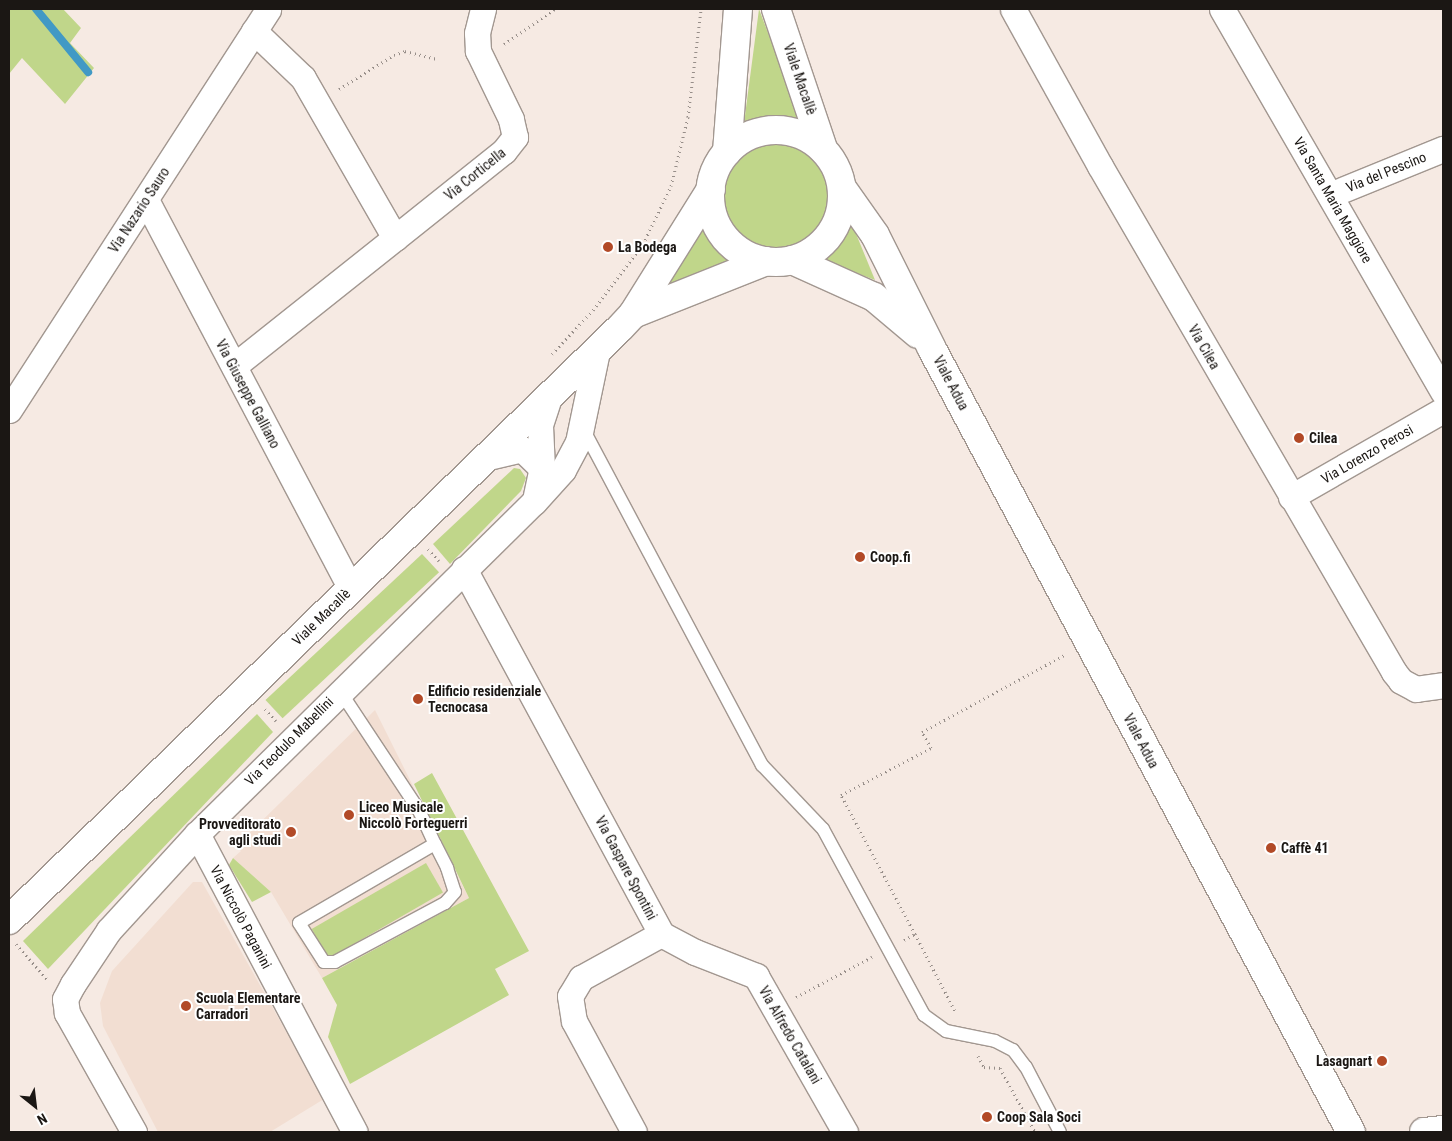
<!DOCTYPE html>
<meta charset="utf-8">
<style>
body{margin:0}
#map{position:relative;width:1452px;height:1141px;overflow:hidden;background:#f6eae3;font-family:"Roboto Condensed",sans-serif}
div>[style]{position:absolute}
.built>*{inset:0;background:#f2ded2}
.green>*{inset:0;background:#c0d68a;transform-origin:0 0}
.round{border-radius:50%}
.stream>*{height:8px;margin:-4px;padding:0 4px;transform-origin:4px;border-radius:4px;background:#4199c5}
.path>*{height:3px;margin-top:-1.5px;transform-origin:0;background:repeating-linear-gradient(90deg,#978e89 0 1px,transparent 0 5px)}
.roads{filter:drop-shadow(1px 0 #a29790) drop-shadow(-1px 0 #a29790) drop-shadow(0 1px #a29790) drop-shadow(0 -1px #a29790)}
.service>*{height:12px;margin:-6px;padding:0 6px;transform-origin:6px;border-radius:6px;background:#fff}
.minor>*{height:25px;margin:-12.5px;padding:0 12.5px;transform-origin:12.5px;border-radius:12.5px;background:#fff}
.secondary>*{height:28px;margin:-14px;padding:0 14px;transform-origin:14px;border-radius:14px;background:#fff}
.secondary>.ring{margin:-14px;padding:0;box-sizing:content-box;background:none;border:28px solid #fff;border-radius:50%}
.dots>*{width:14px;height:14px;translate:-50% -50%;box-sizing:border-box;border:2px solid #fff;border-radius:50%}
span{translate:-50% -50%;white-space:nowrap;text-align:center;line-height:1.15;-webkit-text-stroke:4px #fff;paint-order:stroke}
.street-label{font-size:14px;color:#1b1714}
.poi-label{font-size:14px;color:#1b1714;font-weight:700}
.left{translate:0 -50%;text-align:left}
.right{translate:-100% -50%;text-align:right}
.frame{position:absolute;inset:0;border:10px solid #1b1714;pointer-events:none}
.north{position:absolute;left:10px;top:1081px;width:50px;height:50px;-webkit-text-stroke:4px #fff;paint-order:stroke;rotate:151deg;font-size:14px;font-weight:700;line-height:20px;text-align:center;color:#1b1714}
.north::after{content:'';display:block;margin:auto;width:18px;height:22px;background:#1b1714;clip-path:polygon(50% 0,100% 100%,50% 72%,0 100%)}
</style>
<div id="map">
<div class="built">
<div style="clip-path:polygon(375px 710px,469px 898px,322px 978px,271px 892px,233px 858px,241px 851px,236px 846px)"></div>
<div style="clip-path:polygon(193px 882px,202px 882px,324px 1099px,270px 1132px,158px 1132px,103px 1026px,100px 1003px,112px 971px)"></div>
</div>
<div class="green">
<div style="clip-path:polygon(9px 9px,63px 9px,81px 28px,70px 43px,94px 68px,65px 104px,22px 58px,9px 74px)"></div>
<div style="clip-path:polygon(759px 9px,781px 67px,799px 120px,764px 119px,744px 123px)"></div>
<div class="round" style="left:722px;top:140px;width:108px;height:108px"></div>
<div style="clip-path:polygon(852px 224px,875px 280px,824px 261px)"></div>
<div style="clip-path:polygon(702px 229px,730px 261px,691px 277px,670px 291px,664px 286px)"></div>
<div style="clip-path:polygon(514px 468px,520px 469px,526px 478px,521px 491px,450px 564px,433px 544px)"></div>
<div style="left:422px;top:554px;width:25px;height:214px;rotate:47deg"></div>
<div style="clip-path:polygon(257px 714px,273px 732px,48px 969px,23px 941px)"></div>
<div style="clip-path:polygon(432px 773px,529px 951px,495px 969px,509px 995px,350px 1084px,328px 1037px,337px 1005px,322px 978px,469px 898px,414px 784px)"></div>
<div style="clip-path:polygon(233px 858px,271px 892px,252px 902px,229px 865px)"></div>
<div style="left:426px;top:863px;width:34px;height:132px;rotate:60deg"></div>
</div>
<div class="stream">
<div style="left:36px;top:9px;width:82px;rotate:50.5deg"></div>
</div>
<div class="path">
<div style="left:504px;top:44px;width:62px;rotate:-34.5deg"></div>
<div style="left:339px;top:89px;width:65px;rotate:-31.7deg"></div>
<div style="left:394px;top:55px;width:12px;rotate:-20deg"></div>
<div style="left:405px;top:51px;width:32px;rotate:14deg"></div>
<div style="left:643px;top:244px;width:64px;rotate:-64.2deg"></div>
<div style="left:671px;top:186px;width:71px;rotate:-76.2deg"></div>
<div style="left:688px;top:117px;width:109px;rotate:-83.1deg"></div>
<div style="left:552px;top:354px;width:60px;rotate:-47deg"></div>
<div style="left:593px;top:310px;width:74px;rotate:-52.7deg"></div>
<div style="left:428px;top:549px;width:16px;rotate:47deg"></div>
<div style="left:265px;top:709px;width:16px;rotate:47deg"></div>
<div style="left:915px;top:934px;width:89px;rotate:62.6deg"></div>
<div style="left:904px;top:940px;width:13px;rotate:-29deg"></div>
<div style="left:915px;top:934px;width:157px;rotate:-118deg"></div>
<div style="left:841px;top:795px;width:102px;rotate:-27.6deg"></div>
<div style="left:931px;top:748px;width:18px;rotate:-119deg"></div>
<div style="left:922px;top:732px;width:164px;rotate:-28.4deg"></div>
<div style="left:16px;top:944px;width:47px;rotate:48.5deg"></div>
<div style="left:796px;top:997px;width:86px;rotate:-27.8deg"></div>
<div style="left:978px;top:1056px;width:13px;rotate:61deg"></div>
<div style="left:984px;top:1067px;width:16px;rotate:4deg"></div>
<div style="left:1000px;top:1068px;width:73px;rotate:61.3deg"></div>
</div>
<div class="roads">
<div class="service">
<div style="left:587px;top:436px;width:373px;rotate:62deg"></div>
<div style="left:762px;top:765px;width:88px;rotate:46.4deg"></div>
<div style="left:823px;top:829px;width:212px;rotate:61.5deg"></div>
<div style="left:924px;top:1015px;width:27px;rotate:36deg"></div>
<div style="left:946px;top:1031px;width:50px;rotate:11.5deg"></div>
<div style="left:995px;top:1041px;width:20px;rotate:27deg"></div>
<div style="left:1013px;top:1050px;width:21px;rotate:53deg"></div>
<div style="left:1026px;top:1067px;width:73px;rotate:62.4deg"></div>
<div style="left:340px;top:691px;width:141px;rotate:56.5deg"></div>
<div style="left:418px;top:809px;width:16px;rotate:63deg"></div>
<div style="left:425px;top:823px;width:23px;rotate:65deg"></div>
<div style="left:435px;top:844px;width:27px;rotate:63deg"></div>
<div style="left:447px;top:868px;width:25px;rotate:72deg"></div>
<div style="left:455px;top:892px;width:15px;rotate:132deg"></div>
<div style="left:445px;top:903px;width:125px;rotate:151.8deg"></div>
<div style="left:335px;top:962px;width:11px;rotate:180deg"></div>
<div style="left:324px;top:962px;width:46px;rotate:-122.7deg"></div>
<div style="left:299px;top:923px;width:157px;rotate:-30.2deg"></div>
</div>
<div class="minor">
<div style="left:1013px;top:9px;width:179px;rotate:61deg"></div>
<div style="left:1100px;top:166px;width:585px;rotate:59.84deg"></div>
<div style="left:1394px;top:672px;width:11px;rotate:52deg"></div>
<div style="left:1401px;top:681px;width:17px;rotate:28deg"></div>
<div style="left:1416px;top:689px;width:27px;rotate:-8deg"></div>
<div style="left:1222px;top:9px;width:442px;rotate:60deg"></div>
<div style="left:1330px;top:195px;width:122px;rotate:-22.2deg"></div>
<div style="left:146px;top:200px;width:439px;rotate:62.2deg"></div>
<div style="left:395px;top:238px;width:139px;rotate:-38.6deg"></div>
<div style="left:504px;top:151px;width:18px;rotate:-52deg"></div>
<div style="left:515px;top:137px;width:18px;rotate:-103deg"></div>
<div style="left:511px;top:119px;width:76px;rotate:-115.9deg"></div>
<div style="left:478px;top:51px;width:18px;rotate:-93deg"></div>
<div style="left:477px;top:33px;width:25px;rotate:-76deg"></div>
<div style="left:234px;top:366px;width:206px;rotate:-38.5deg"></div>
<div style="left:395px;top:238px;width:185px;rotate:-119.9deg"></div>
<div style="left:303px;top:78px;width:68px;rotate:-136.2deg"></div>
<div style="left:9px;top:410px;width:477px;rotate:-57.1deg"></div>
<div style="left:488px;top:457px;width:35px;rotate:-13deg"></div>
<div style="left:522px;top:449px;width:28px;rotate:44deg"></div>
<div style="left:1291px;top:497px;width:175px;rotate:-29.8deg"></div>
<div style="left:535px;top:500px;width:33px;rotate:-78deg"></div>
<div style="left:542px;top:468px;width:43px;rotate:-92.7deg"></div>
<div style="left:540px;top:425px;width:28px;rotate:-72deg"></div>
<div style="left:464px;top:569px;width:415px;rotate:61.6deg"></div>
<div style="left:661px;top:934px;width:91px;rotate:151.2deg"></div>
<div style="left:581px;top:978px;width:21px;rotate:121deg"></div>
<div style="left:570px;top:996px;width:25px;rotate:81deg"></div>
<div style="left:574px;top:1021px;width:126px;rotate:61.6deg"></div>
<div style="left:197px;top:834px;width:337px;rotate:62.1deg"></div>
<div style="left:661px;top:934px;width:38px;rotate:28deg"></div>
<div style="left:695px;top:952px;width:66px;rotate:21.5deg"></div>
<div style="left:756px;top:976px;width:180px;rotate:60.3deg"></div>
<div style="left:134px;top:1132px;width:137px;rotate:-119.4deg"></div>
<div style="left:67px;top:1013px;width:14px;rotate:-98deg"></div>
<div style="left:65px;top:999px;width:17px;rotate:-62deg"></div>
<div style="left:73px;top:984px;width:65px;rotate:-56.3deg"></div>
<div style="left:109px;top:930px;width:130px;rotate:-47.5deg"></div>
<div style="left:197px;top:834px;width:473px;rotate:-44.6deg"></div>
<div style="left:534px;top:502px;width:43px;rotate:-47.8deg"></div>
<div style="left:563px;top:470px;width:32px;rotate:-62deg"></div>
<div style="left:578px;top:442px;width:93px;rotate:-78.2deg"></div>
</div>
<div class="secondary">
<div style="left:776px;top:9px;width:148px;rotate:71.4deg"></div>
<div class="ring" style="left:710px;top:130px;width:104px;height:104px"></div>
<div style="left:727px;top:152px;width:143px;rotate:-85.6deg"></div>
<div style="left:842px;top:188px;width:57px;rotate:54.9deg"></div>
<div style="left:875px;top:235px;width:127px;rotate:63.4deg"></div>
<div style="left:932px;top:349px;width:888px;rotate:61.85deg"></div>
<div style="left:792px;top:260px;width:90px;rotate:24.3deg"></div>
<div style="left:874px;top:297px;width:57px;rotate:40.1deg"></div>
<div style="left:633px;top:314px;width:143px;rotate:-21.7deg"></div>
<div style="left:9px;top:920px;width:851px;rotate:-44.1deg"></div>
<div style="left:620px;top:328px;width:19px;rotate:-47deg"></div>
<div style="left:633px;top:314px;width:147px;rotate:-58deg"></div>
<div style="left:1424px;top:1132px;width:19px;rotate:-6deg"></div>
</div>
</div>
<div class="dots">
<div style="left:608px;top:247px;background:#b24a27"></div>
<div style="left:1299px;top:438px;background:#b24a27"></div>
<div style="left:860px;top:557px;background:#b24a27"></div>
<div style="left:418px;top:699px;background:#b24a27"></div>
<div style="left:349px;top:815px;background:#b24a27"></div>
<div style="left:291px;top:832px;background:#b24a27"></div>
<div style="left:1271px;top:848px;background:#b24a27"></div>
<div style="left:186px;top:1006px;background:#b24a27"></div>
<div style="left:1382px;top:1061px;background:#b24a27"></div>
<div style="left:987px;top:1117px;background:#b24a27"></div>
</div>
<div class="street-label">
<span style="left:800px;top:79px;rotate:71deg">Viale Macallè</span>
<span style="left:1386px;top:172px;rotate:-22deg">Via del Pescino</span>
<span style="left:475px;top:174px;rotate:-39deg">Via Corticella</span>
<span style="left:1333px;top:200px;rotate:60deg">Via Santa Maria Maggiore</span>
<span style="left:139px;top:210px;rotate:-57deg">Via Nazario Sauro</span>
<span style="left:1204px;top:347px;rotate:60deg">Via Cilea</span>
<span style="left:951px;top:383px;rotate:62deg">Viale Adua</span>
<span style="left:248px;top:394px;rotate:62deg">Via Giuseppe Galliano</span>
<span style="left:1367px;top:454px;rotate:-30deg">Via Lorenzo Perosi</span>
<span style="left:321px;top:617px;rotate:-44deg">Viale Macallè</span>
<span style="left:289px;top:741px;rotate:-45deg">Via Teodulo Mabellini</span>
<span style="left:1141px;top:741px;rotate:62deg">Viale Adua</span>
<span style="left:626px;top:868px;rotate:62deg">Via Gaspare Spontini</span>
<span style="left:241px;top:917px;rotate:62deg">Via Niccolò Paganini</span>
<span style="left:790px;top:1035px;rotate:60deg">Via Alfredo Catalani</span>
</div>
<div class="poi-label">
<span class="left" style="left:618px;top:247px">La Bodega</span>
<span class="left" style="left:1309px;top:438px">Cilea</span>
<span class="left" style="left:870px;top:557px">Coop.fi</span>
<span class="left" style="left:428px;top:699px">Edificio residenziale<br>Tecnocasa</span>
<span class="left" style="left:359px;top:815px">Liceo Musicale<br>Niccolò Forteguerri</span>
<span class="right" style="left:281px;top:832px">Provveditorato<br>agli studi</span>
<span class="left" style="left:1281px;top:848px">Caffè 41</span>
<span class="left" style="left:196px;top:1006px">Scuola Elementare<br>Carradori</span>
<span class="right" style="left:1372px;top:1061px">Lasagnart</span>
<span class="left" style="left:997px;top:1117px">Coop Sala Soci</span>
</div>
<div class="frame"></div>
<div class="north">N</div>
</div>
